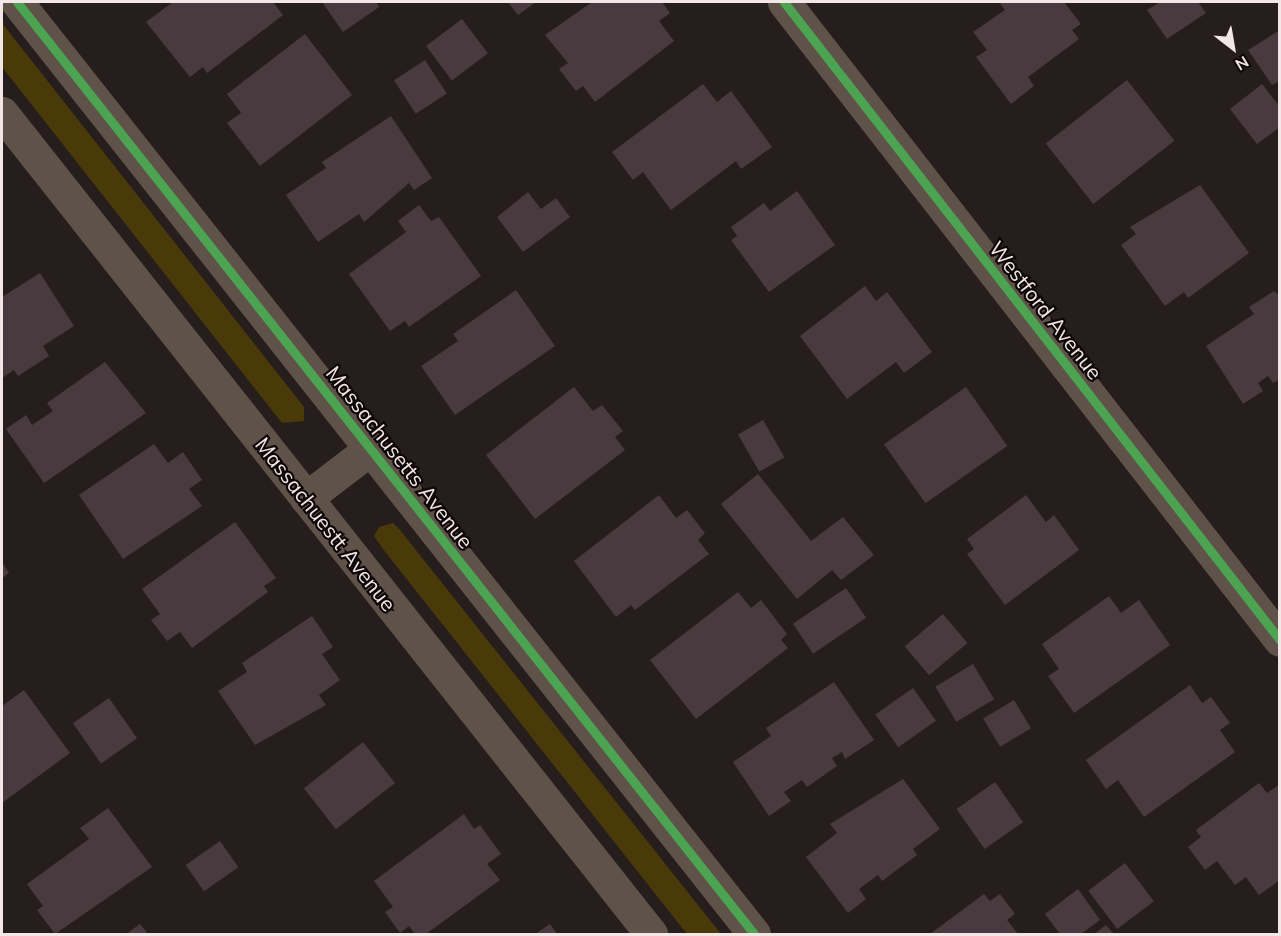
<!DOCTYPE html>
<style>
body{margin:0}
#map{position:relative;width:1281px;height:936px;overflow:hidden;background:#261e1d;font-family:Mulish,sans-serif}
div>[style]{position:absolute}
.green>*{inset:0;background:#4a3a09}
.building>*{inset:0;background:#493a3f;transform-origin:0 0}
.minor>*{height:33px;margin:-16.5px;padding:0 16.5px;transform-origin:16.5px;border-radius:16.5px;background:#5f5249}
.cycleway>*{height:9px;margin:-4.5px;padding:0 4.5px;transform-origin:4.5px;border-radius:4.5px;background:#4ca352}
span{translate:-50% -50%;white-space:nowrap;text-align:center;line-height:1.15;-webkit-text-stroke:4.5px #0e0707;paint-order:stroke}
.street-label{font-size:21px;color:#f2e7e6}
.frame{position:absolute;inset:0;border:3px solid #f2e7e6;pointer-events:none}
.north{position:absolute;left:1203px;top:18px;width:60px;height:60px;-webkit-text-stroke:4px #0e0707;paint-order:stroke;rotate:149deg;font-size:16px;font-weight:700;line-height:24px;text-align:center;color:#f2e7e6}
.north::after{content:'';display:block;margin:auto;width:21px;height:27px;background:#f2e7e6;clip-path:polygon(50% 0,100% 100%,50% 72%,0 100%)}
</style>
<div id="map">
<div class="green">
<div style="clip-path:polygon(2px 23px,304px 407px,304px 421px,282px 423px,2px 67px)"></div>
<div style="clip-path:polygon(393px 523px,400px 530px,721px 934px,687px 934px,383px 549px,374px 536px,379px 527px)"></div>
</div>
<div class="building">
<div style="clip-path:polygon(173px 2px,273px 2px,283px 15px,207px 73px,203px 67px,190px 77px,146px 22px)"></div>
<div style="clip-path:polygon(322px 2px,376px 2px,379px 7px,343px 32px)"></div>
<div style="clip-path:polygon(508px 2px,536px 2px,518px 15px)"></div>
<div style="clip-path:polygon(592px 2px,662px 2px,670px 13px,659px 21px,674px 41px,595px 102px,583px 86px,576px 91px,559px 69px,568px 63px,545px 35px)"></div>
<div style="clip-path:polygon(1004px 2px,1064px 2px,1081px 24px,1072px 30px,1079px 39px,1028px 77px,1034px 86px,1011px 104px,976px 57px,987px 50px,973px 32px,1005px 10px,1000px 4px)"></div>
<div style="clip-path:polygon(1160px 2px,1198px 2px,1206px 13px,1167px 39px,1147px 10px)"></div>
<div style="left:462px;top:19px;width:43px;height:45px;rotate:53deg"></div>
<div style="clip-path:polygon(1280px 30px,1280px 81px,1272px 85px,1248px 50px)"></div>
<div style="clip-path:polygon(305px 34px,352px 95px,260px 166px,227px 123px,241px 113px,227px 94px)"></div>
<div style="left:425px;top:60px;width:40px;height:37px;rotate:57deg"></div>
<div style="left:1127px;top:80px;width:77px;height:103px;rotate:52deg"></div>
<div style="clip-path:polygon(703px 84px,717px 102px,731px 91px,772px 147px,741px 169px,736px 161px,671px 210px,643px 172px,633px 180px,612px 152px)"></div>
<div style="clip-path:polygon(1262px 84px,1280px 107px,1280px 127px,1257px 144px,1230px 109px)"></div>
<div style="clip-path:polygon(391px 116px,432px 178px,414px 190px,409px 183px,364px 222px,359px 214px,318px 242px,286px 195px,326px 168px,322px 162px)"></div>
<div style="clip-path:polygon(1200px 185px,1249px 253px,1188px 298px,1184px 292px,1165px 306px,1121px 245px,1136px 234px,1130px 227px)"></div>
<div style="clip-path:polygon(797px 191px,835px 245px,769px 292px,731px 240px,737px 236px,731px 227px,764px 203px,770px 211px)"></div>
<div style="clip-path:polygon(528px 192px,541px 209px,556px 198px,570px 217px,523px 252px,497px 217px)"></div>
<div style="clip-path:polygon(419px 205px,431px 221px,439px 217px,481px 276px,409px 327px,405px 321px,390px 331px,349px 274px,406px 232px,398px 221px)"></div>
<div style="clip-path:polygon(40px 273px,74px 326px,43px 346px,49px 356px,18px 376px,14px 370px,2px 378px,2px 297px)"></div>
<div style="clip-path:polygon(865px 286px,876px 301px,887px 292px,932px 352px,904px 373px,896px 362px,847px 399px,800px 336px)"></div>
<div style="clip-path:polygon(516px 290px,555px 346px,455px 415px,421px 366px,458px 341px,453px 334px)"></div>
<div style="clip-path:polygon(1274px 291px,1280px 296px,1280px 379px,1273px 383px,1268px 376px,1258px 383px,1263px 391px,1243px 404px,1206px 346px,1254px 314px,1249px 307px)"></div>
<div style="clip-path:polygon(105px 362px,146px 413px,44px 483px,6px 429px,26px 415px,32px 425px,53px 411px,47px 403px)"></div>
<div style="clip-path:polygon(574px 387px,593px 411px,602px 405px,623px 431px,615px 437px,625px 450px,535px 519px,486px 455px)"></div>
<div style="left:966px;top:387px;width:72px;height:100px;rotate:55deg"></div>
<div style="left:763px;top:420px;width:43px;height:29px;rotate:60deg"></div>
<div style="clip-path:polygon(154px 444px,168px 463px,183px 452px,202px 480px,189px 489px,202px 506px,123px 559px,79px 495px)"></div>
<div style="clip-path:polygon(758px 474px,811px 541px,843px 517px,874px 555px,841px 580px,832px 570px,797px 599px,721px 504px)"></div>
<div style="clip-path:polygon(659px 495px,676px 518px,687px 510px,705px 533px,698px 540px,709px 554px,635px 610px,631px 605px,616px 617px,574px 561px)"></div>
<div style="clip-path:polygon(1026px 495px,1046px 522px,1054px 515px,1079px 550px,1005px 605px,967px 554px,974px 549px,967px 539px)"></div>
<div style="clip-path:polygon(235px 522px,276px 578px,264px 586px,268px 592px,192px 648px,180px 632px,167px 641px,151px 620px,160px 614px,142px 589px)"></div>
<div style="clip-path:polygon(2px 562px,9px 573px,2px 578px)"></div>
<div style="left:846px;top:588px;width:36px;height:64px;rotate:56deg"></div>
<div style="clip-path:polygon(738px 592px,751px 608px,761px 600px,787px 634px,781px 640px,788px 648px,696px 719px,650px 660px)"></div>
<div style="clip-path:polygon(1109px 596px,1121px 613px,1139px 600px,1170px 645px,1074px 713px,1048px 676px,1059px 669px,1042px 644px)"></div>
<div style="left:943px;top:614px;width:38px;height:50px;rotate:50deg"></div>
<div style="clip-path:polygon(312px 616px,333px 647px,322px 654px,340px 680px,319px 695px,326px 705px,255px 745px,218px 691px,247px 672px,242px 663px)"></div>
<div style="left:973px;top:664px;width:41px;height:44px;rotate:59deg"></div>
<div style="clip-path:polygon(834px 682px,874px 740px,845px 759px,842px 752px,832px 758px,837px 766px,807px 787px,802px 780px,784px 792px,791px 801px,769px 816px,733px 762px,771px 736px,766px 728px)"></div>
<div style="clip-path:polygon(1190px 685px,1202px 703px,1211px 697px,1230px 723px,1220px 730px,1235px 752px,1144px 817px,1118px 780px,1106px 789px,1086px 760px)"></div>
<div style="left:913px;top:688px;width:40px;height:46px;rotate:55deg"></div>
<div style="clip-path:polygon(24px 690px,70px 753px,2px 803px,2px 706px)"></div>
<div style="left:109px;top:698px;width:49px;height:44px;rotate:55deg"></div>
<div style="left:1014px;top:700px;width:33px;height:36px;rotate:59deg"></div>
<div style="left:363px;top:742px;width:52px;height:75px;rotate:52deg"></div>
<div style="clip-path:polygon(903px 779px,940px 829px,913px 849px,917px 855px,882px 881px,878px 875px,859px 889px,866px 899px,848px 913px,806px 857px,837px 833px,830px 824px)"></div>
<div style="left:995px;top:782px;width:49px;height:47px;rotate:55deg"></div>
<div style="clip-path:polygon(1259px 783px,1267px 793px,1280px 784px,1280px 880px,1259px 895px,1246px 877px,1235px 885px,1217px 861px,1205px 870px,1188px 847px,1201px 837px,1196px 830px)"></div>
<div style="clip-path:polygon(108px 808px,152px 867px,55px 934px,37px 910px,43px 906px,27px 884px,89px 839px,80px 828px)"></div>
<div style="clip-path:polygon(464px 814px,474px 829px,480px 825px,501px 854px,487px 864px,500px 880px,426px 934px,415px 934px,409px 926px,400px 933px,385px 912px,393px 907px,374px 881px)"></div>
<div style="left:220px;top:841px;width:32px;height:42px;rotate:55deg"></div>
<div style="left:1125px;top:863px;width:48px;height:46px;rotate:53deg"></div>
<div style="clip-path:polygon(1078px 889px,1100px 920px,1081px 934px,1060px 934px,1045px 914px)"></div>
<div style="clip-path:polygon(984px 894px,990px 901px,1000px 894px,1015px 914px,1007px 920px,1018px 934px,930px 934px)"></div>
<div style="clip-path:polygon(140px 924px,148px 934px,126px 934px)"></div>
<div style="clip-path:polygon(550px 924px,557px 934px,535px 934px)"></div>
<div style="clip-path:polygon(1106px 925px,1114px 934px,1094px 934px)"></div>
</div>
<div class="minor">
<div style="left:17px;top:2px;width:1188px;rotate:51.66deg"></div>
<div style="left:784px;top:2px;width:808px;rotate:52.14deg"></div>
<div style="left:2px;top:113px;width:1047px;rotate:51.67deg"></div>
<div style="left:306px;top:498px;width:81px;rotate:-37.4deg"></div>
</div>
<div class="cycleway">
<div style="left:17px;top:2px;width:1188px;rotate:51.66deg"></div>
<div style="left:784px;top:2px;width:808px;rotate:52.14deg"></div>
</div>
<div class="street-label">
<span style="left:1046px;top:310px;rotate:52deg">Westford Avenue</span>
<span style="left:400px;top:457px;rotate:52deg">Massachusetts Avenue</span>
<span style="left:326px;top:524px;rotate:52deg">Massachuestt Avenue</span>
</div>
<div class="frame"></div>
<div class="north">N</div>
</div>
